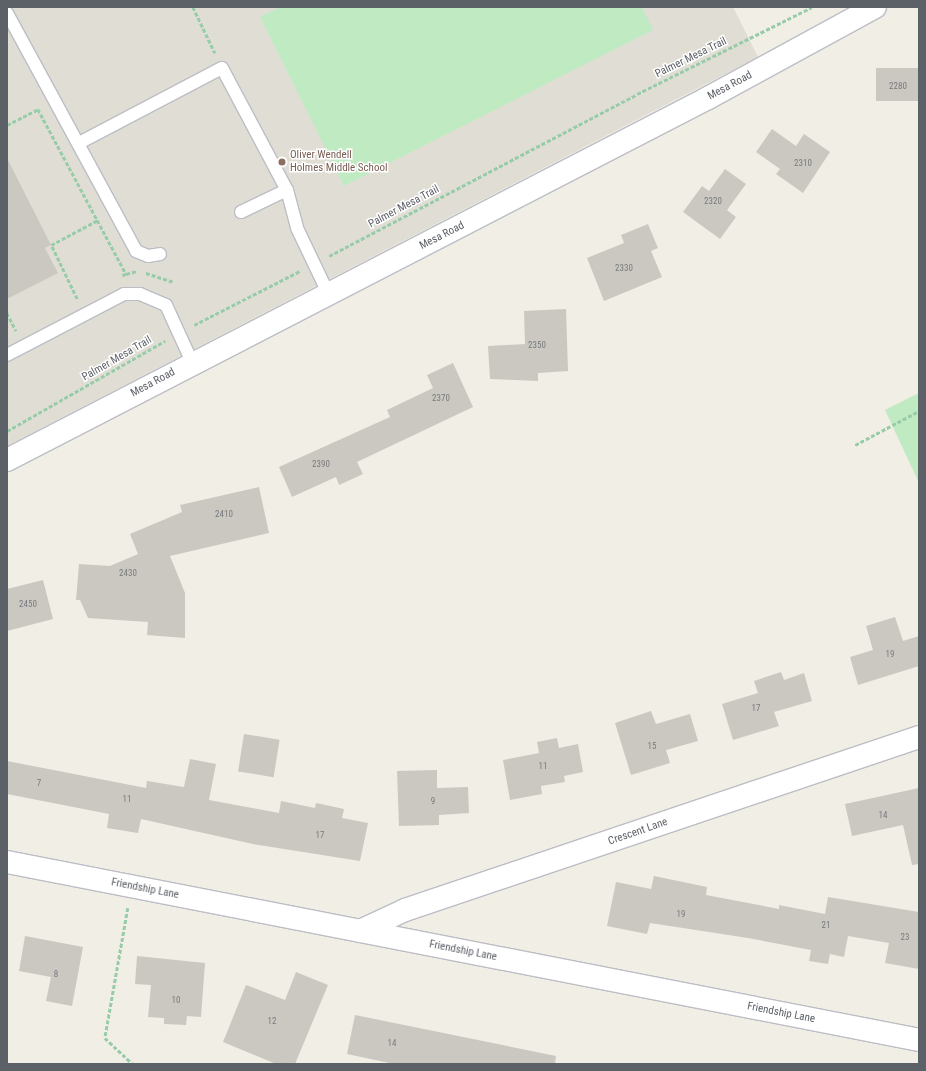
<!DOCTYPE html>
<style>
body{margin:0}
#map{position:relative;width:926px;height:1071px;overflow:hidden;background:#f0eee5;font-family:"Roboto Condensed",sans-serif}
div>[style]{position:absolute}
.education>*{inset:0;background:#e0ded4}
.green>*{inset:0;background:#c0eac2}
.building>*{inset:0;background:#cbc8c2;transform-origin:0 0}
.path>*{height:2.5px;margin-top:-1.25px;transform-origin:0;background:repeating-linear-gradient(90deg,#97cca9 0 4px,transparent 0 6px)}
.roads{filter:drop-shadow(1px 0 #bcbec5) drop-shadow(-1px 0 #bcbec5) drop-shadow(0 1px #bcbec5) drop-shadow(0 -1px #bcbec5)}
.lane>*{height:12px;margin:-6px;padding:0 6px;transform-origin:6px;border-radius:6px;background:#fff}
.street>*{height:22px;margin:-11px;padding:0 11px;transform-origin:11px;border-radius:11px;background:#fff}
.secondary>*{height:22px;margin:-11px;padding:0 11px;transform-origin:11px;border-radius:11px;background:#fff}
.dots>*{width:11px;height:11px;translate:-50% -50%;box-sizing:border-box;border:2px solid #fff;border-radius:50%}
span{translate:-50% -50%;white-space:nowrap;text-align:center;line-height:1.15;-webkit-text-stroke:3px #fff;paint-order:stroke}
.number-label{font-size:9px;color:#787a7e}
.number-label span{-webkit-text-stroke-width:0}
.street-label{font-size:11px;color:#5c6067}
.education-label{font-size:11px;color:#785e54}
.left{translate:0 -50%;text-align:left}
.frame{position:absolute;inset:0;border:8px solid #5c6067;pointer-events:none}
</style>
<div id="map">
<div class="education">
<div style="clip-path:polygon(7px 7px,733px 7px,758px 57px,7px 446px)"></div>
</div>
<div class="green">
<div style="clip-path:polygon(280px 7px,642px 7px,653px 30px,344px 186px,260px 17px)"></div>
<div style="clip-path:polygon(919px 393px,919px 483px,885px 410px)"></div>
</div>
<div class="building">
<div style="left:919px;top:68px;width:33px;height:43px;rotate:90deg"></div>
<div style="clip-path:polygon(772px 129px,796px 146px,804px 134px,830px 152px,803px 193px,776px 174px,780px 169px,756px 152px)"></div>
<div style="clip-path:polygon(7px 158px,51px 245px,45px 248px,58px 273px,7px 299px)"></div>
<div style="clip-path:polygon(725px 169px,746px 184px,727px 210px,736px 217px,720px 239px,683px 212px,702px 186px,709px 191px)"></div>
<div style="clip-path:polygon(648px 224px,658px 248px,651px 251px,662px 277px,604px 301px,587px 258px,624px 243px,621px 235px)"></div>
<div style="clip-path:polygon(566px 309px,568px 371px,538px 373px,538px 381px,490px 379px,488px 346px,525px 344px,524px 311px)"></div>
<div style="clip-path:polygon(453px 363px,473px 407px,357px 462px,363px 474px,339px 485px,336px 477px,292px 497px,279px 467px,390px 417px,387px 410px,433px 388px,427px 375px)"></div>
<div style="clip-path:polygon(259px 487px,269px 533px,170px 556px,185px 593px,185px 638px,147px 635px,148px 622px,88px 618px,80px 600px,76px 600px,79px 564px,110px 566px,138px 554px,130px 534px,182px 512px,180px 505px)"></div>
<div style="clip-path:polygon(43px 580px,53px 619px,7px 631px,7px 589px)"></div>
<div style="clip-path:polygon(895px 617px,903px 641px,919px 636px,919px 666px,858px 685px,850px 657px,873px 650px,866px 626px)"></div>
<div style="clip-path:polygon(781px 672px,784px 680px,804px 673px,812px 701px,774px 712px,779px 726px,733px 740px,722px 704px,758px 693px,754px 681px)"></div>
<div style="clip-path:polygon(651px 711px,656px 724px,690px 714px,698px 741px,666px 750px,670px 763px,631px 775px,615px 723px)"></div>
<div style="left:244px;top:734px;width:36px;height:38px;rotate:9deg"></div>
<div style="clip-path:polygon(557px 738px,559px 748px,578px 744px,583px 772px,564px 776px,565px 782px,541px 786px,542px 794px,510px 800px,503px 760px,539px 753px,537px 742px)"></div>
<div style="clip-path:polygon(190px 759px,216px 764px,209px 800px,279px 813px,281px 801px,315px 808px,316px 803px,344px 809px,342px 818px,368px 823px,360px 861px,253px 844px,141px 819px,138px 833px,107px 828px,109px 814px,7px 794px,7px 761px,146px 788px,147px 781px,184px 787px)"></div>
<div style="clip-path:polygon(437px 770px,437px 788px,468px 787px,469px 813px,439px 815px,439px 825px,399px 826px,397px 771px)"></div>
<div style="clip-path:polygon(919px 788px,919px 864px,912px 865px,903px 825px,852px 836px,845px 804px)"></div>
<div style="clip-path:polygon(654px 876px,707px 887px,706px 895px,779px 909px,779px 905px,825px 914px,828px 897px,919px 912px,919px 969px,885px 963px,889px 943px,848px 936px,844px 957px,830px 954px,828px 964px,809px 961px,811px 950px,748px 938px,650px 923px,647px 934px,607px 926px,616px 882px,651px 889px)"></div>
<div style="clip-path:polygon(25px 936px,83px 947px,72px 1006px,46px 1001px,51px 977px,19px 971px)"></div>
<div style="clip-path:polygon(137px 956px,205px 963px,201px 1017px,187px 1016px,186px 1025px,164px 1024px,164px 1018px,148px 1017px,151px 985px,135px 984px)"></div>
<div style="clip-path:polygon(296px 972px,328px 985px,295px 1064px,276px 1064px,223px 1042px,246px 985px,285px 1000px)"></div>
<div style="clip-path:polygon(355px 1015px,556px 1056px,555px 1064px,394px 1064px,347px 1054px)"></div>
</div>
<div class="path">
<div style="left:193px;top:7px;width:51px;rotate:64.4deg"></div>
<div style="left:38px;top:109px;width:187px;rotate:61.9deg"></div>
<div style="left:126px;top:274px;width:6px;rotate:149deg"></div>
<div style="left:7px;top:125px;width:35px;rotate:-27deg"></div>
<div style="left:329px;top:256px;width:348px;rotate:-27.7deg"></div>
<div style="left:637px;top:94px;width:195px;rotate:-26.4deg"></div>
<div style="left:146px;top:273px;width:29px;rotate:18deg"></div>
<div style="left:126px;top:274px;width:11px;rotate:-15deg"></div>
<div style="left:77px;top:299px;width:60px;rotate:-115.7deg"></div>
<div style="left:51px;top:245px;width:53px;rotate:-28deg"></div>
<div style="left:7px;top:313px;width:20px;rotate:63deg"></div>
<div style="left:194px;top:325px;width:119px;rotate:-27deg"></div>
<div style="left:7px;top:431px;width:182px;rotate:-29.7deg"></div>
<div style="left:855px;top:445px;width:72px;rotate:-28deg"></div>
<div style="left:128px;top:908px;width:132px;rotate:100deg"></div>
<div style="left:105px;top:1038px;width:38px;rotate:43deg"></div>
</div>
<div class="roads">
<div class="lane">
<div style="left:7px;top:13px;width:271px;rotate:61.5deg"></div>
<div style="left:136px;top:251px;width:13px;rotate:23deg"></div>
<div style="left:148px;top:256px;width:12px;rotate:-9deg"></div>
<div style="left:79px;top:143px;width:161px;rotate:-27.7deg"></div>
<div style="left:222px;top:68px;width:138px;rotate:62deg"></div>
<div style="left:287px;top:190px;width:39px;rotate:75deg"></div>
<div style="left:297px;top:228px;width:74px;rotate:64.5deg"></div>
<div style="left:241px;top:212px;width:51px;rotate:-25.6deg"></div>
<div style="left:7px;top:355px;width:132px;rotate:-27.5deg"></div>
<div style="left:124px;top:294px;width:16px"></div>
<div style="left:140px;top:294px;width:28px;rotate:23deg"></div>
<div style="left:166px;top:305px;width:63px;rotate:65.5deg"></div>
</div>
<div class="street">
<div style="left:7px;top:862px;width:929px;rotate:11.04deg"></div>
<div style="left:360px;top:931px;width:50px;rotate:-25deg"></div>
<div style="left:405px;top:910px;width:542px;rotate:-18.6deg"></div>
</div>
<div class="secondary">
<div style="left:7px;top:460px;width:789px;rotate:-27.31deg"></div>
<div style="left:708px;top:98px;width:190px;rotate:-28.6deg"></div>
</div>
</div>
<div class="dots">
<div style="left:282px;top:162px;background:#8d6e63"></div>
</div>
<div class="number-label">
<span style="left:898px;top:86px">2280</span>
<span style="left:803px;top:163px">2310</span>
<span style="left:713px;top:201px">2320</span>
<span style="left:624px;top:268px">2330</span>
<span style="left:537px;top:345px">2350</span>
<span style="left:441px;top:398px">2370</span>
<span style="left:321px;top:464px">2390</span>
<span style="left:224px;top:514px">2410</span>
<span style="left:128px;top:573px">2430</span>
<span style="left:28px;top:604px">2450</span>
<span style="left:890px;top:654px">19</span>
<span style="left:756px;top:708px">17</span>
<span style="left:652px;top:746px">15</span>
<span style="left:543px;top:766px">11</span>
<span style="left:39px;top:783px">7</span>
<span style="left:127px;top:799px">11</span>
<span style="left:433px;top:801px">9</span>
<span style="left:883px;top:815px">14</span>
<span style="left:320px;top:835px">17</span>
<span style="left:681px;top:914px">19</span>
<span style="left:826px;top:925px">21</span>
<span style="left:905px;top:937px">23</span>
<span style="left:56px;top:974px">8</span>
<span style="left:176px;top:1000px">10</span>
<span style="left:272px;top:1021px">12</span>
<span style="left:392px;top:1043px">14</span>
</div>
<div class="street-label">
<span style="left:691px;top:58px;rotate:-26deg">Palmer Mesa Trail</span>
<span style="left:730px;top:86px;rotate:-28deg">Mesa Road</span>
<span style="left:404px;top:207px;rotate:-28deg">Palmer Mesa Trail</span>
<span style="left:442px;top:236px;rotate:-27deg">Mesa Road</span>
<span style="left:117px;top:359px;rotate:-30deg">Palmer Mesa Trail</span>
<span style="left:153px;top:383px;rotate:-28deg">Mesa Road</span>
<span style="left:638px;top:832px;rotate:-19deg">Crescent Lane</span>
<span style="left:145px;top:889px;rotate:11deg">Friendship Lane</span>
<span style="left:463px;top:951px;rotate:11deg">Friendship Lane</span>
<span style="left:781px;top:1013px;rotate:11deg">Friendship Lane</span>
</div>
<div class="education-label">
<span class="left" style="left:290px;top:162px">Oliver Wendell<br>Holmes Middle School</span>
</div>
<div class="frame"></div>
</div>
